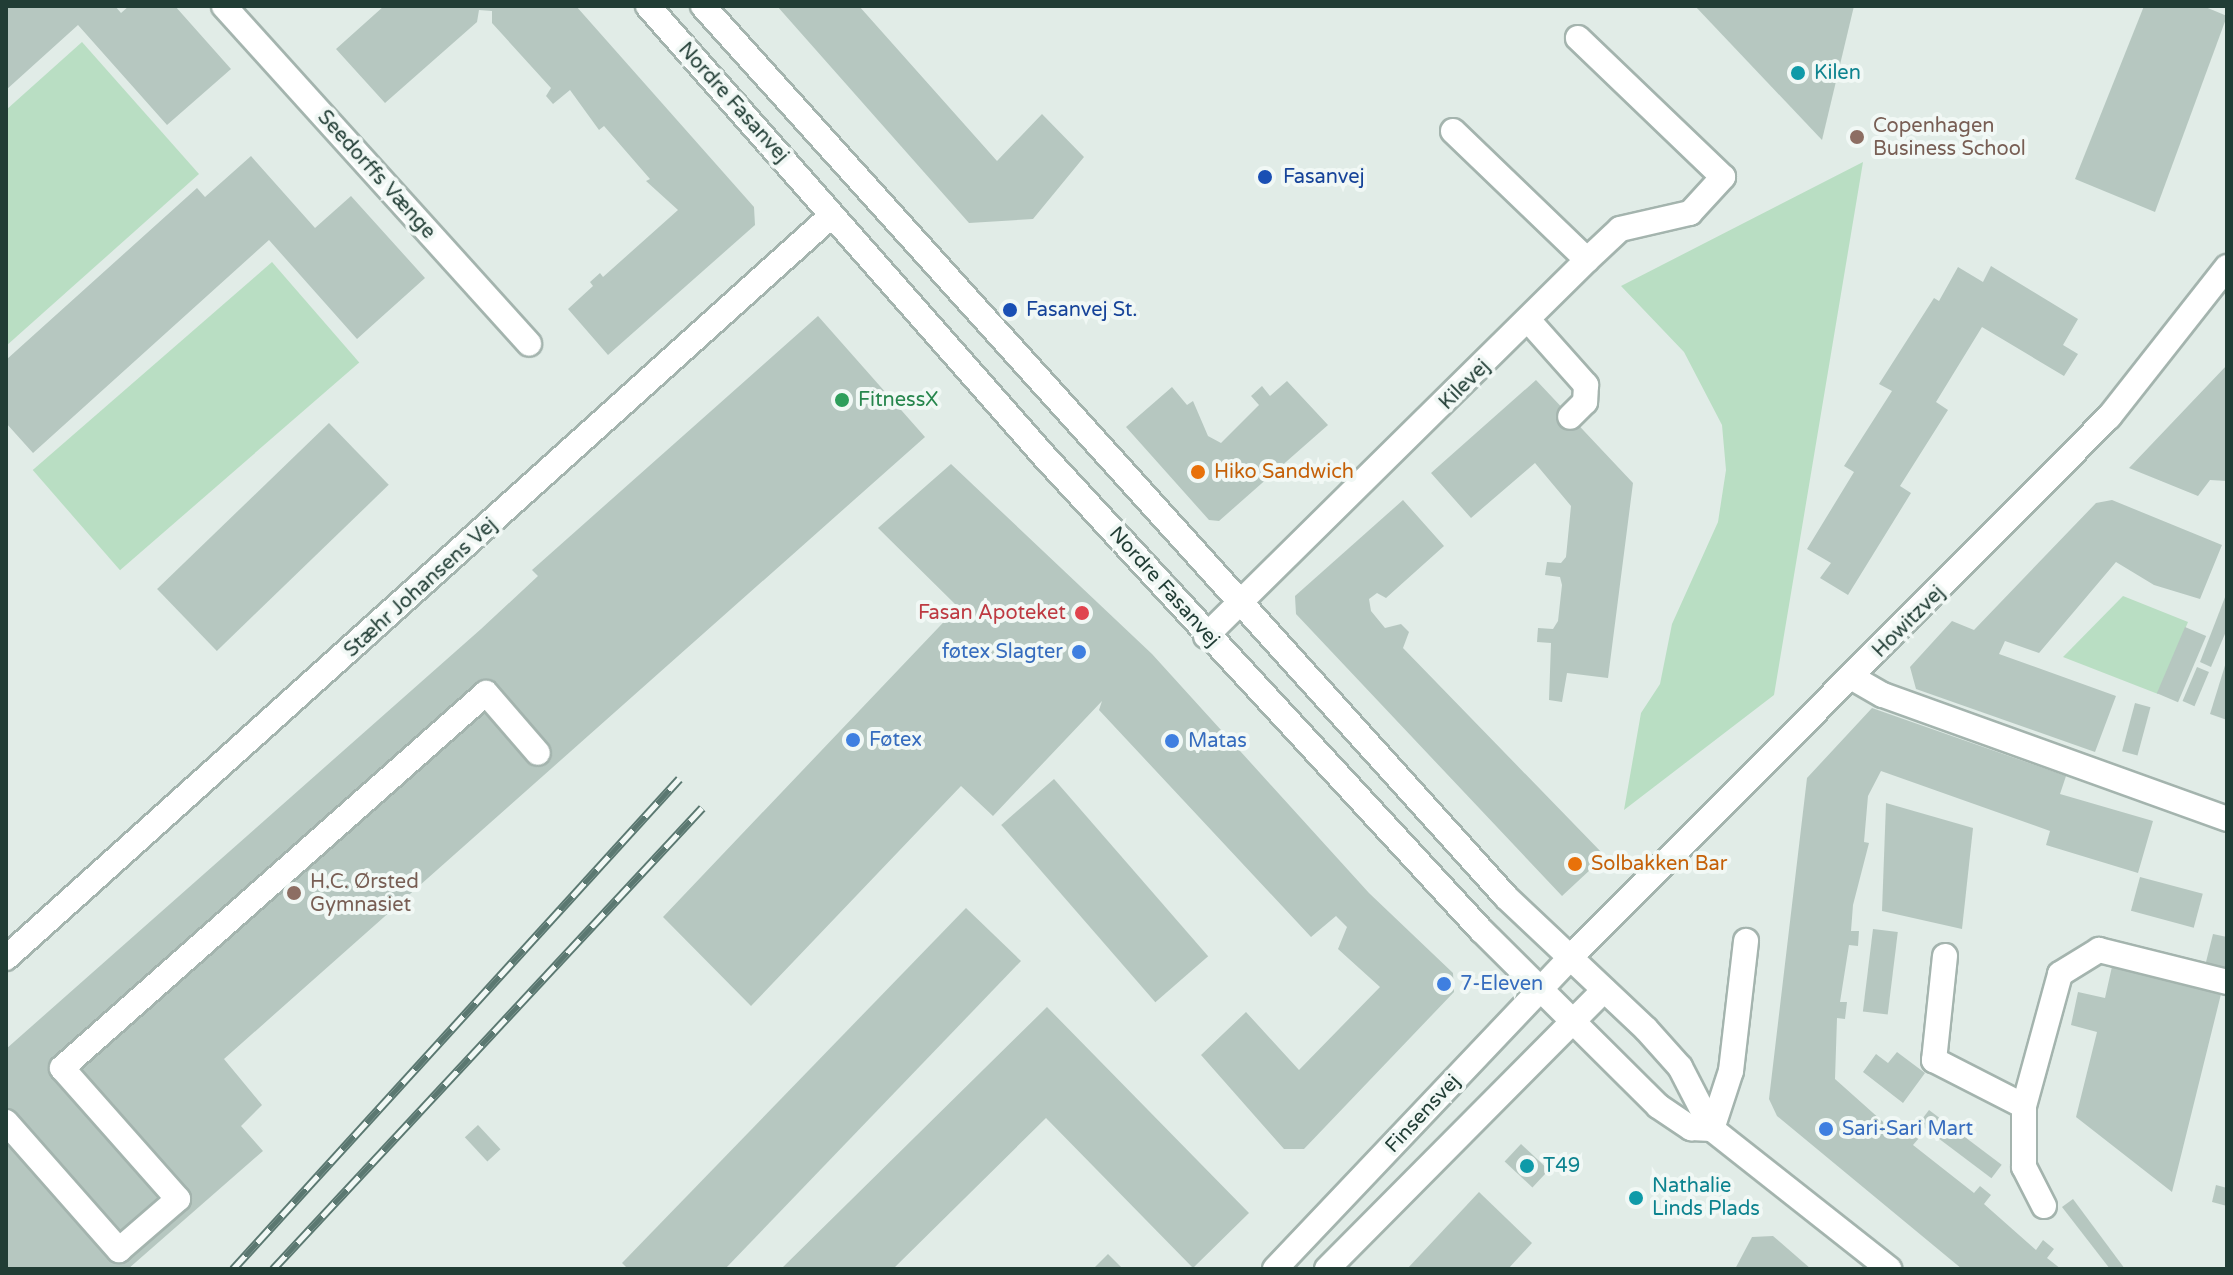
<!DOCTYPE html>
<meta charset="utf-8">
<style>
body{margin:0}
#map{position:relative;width:2233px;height:1275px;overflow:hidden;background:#e1ece7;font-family:"Varela Round",sans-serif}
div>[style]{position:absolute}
.green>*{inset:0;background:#b9dec3;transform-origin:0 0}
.building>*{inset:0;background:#b6c7c0;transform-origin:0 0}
.roads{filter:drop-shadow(2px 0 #a4b4ae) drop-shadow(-2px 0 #a4b4ae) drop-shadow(0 2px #a4b4ae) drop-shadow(0 -2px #a4b4ae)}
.lane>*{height:24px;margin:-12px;padding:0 12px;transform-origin:12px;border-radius:12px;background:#fff}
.street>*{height:24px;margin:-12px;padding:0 12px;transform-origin:12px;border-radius:12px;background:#fff}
.secondary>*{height:24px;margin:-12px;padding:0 12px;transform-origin:12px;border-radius:12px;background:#fff}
.rail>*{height:9px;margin-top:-4.5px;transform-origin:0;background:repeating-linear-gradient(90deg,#f1f8f5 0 18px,#5b7871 0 36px);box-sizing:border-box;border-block:2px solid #5b7871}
.dots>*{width:22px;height:22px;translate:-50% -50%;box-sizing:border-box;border:4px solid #f1f8f5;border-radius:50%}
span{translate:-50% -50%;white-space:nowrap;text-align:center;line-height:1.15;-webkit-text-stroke:8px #f1f8f5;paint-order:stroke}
.culture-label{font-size:20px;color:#0d838f}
.left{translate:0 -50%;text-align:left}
.street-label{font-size:20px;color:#213d35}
.education-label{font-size:20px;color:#785e54}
.transit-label{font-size:20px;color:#164399}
.leisure-label{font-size:20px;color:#27864d}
.food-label{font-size:20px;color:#c56008}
.health-label{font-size:20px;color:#be3a42}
.right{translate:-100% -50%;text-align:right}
.shop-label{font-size:20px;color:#366cbe}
.frame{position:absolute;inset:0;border:8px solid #213d35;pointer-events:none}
</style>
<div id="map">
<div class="green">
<div style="clip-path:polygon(82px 42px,199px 174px,6px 346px,6px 110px)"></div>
<div style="clip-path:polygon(1863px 162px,1774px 695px,1624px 810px,1641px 713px,1660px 684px,1672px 624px,1718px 522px,1726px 470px,1722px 425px,1684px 352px,1621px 286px)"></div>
<div style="left:272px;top:262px;width:133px;height:317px;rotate:49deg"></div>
<div style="clip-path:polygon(2123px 596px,2188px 622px,2158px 694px,2063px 657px)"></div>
</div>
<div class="building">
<div style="clip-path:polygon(6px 6px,115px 6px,121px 13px,129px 6px,175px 6px,231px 69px,167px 125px,78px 25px,6px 90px)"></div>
<div style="clip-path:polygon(384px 6px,576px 6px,754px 207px,755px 225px,608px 355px,568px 309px,593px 286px,590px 282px,600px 273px,603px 277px,678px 210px,646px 181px,650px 179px,604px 126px,599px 130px,570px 90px,553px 104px,546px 96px,551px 88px,492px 23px,492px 11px,479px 10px,477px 22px,385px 103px,336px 49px)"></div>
<div style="clip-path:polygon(777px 6px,859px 6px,997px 161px,1042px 114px,1084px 157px,1033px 219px,969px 223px)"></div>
<div style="clip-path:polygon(1695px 6px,1854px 6px,1822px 140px)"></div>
<div style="clip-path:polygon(2144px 6px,2203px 6px,2227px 16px,2155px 212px,2075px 179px)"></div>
<div style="clip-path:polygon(251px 156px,315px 228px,351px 196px,425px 278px,357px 339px,269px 240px,33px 453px,6px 423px,6px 360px,197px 188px,205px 197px)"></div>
<div style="clip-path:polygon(1991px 266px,2078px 319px,2063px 345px,2078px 354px,2064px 376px,1982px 327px,1936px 402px,1948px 410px,1900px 486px,1911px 493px,1848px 595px,1820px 578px,1831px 563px,1807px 549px,1854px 472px,1844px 466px,1892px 391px,1879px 384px,1934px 298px,1939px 301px,1958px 267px,1983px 282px)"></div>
<div style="clip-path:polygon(818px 316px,925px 437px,224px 1059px,262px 1105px,241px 1126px,263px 1151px,128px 1269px,6px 1269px,6px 1049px,481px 629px,538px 576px,532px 570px)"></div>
<div style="clip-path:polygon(2227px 365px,2227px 481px,2210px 480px,2198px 496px,2129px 468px)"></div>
<div style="clip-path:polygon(1536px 380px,1633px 483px,1608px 678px,1567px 673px,1562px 702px,1549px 700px,1551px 643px,1537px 642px,1538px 628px,1553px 629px,1558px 621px,1562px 585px,1560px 577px,1545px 575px,1547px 562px,1561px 563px,1566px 557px,1571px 506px,1535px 463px,1471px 518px,1431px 473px)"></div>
<div style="clip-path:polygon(1287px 381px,1328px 425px,1219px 521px,1209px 520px,1126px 427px,1172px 387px,1187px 405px,1193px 401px,1208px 436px,1221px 443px,1259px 405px,1251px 396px,1262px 386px,1270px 396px)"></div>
<div style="left:329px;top:423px;width:86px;height:239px;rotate:46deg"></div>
<div style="clip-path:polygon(951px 464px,1152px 654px,1369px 893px,1453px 973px,1454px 992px,1304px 1149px,1284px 1149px,1201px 1055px,1246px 1012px,1299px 1070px,1380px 987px,1338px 949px,1347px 927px,1336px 916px,1311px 937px,1099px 710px,1102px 701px,993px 816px,961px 786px,751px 1006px,663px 917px,958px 607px,878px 528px)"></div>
<div style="clip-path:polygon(1403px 500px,1444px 546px,1386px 598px,1377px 593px,1369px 599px,1371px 611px,1385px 628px,1401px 624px,1409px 632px,1403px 648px,1605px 856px,1562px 896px,1296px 614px,1295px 596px)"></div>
<div style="clip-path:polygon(2112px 500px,2222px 545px,2200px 599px,2154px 585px,2116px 562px,2039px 653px,2005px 641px,1999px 654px,2116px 696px,2095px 752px,1916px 689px,1910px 667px,1952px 621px,1974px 630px,2096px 503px)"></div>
<div style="clip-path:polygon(2227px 592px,2227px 629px,2211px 667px,2200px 662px)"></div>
<div style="left:2185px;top:627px;width:23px;height:72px;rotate:23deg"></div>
<div style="clip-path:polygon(2227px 659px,2227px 720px,2210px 714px)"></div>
<div style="left:2197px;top:667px;width:13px;height:37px;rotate:23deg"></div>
<div style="left:2135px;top:703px;width:16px;height:50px;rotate:15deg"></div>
<div style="clip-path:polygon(1872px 708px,2066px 776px,2060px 794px,2153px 821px,2138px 873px,2046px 845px,2050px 831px,1881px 771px,1868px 796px,1864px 842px,1869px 843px,1853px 905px,1851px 931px,1859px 931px,1858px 946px,1849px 945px,1840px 1002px,1847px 1002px,1845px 1019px,1837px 1018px,1835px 1079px,1900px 1137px,1906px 1128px,1919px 1138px,1913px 1145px,1974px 1193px,1980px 1186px,1991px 1195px,1984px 1204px,2036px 1250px,2043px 1240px,2054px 1249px,2047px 1258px,2061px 1269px,1962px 1269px,1777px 1116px,1769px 1099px,1807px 778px)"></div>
<div style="left:1054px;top:779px;width:235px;height:70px;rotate:49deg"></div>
<div style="clip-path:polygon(1886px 803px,1973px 828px,1962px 929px,1882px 911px)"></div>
<div style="left:2140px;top:877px;width:65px;height:35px;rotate:15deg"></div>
<div style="clip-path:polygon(966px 908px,1021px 961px,725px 1269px,628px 1269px,622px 1263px)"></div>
<div style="left:1873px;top:929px;width:25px;height:83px;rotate:7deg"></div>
<div style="clip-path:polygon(2213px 934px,2227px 937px,2227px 970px,2205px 966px)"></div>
<div style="clip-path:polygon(2113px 962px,2222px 990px,2172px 1192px,2076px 1117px,2097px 1032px,2071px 1025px,2078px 992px,2105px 998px)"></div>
<div style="clip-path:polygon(1047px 1007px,1249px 1213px,1193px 1268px,1046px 1118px,893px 1269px,781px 1269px)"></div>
<div style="clip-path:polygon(1897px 1052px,1925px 1073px,1903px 1103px,1863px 1072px,1876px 1054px,1888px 1063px)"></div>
<div style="left:1929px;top:1110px;width:91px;height:17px;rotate:37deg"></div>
<div style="left:478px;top:1125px;width:33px;height:18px;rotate:47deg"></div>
<div style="left:1521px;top:1144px;width:38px;height:24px;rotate:43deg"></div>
<div style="clip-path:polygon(2216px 1185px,2227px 1188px,2227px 1206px,2212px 1202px)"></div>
<div style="clip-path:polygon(1479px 1192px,1532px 1243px,1508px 1269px,1407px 1269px)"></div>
<div style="clip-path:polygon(2073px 1199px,2125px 1269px,2110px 1269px,2062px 1207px)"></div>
<div style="clip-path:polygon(1773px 1236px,1811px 1269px,1735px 1269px,1752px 1237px)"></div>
<div style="clip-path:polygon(1108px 1254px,1123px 1269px,1093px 1269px)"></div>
</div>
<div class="roads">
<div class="lane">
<div style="left:1453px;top:131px;width:186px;rotate:43.9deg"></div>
<div style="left:1587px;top:260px;width:45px;rotate:-43.2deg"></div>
<div style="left:1620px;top:229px;width:72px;rotate:-12.9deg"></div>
<div style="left:1690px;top:213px;width:49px;rotate:-47.5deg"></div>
<div style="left:1723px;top:177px;width:201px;rotate:-136.2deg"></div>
<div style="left:1529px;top:321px;width:86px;rotate:48.3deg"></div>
<div style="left:1586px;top:385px;width:17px;rotate:93deg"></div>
<div style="left:1585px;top:402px;width:21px;rotate:135deg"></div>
<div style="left:1853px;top:678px;width:34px;rotate:30deg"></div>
<div style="left:1883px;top:695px;width:366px;rotate:19.8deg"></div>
<div style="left:1945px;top:956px;width:105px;rotate:96deg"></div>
<div style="left:1934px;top:1060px;width:101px;rotate:27.1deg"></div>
<div style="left:6px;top:1122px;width:171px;rotate:48.6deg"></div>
<div style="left:119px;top:1250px;width:78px;rotate:-40.8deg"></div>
<div style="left:178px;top:1199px;width:175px;rotate:-131.5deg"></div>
<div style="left:62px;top:1068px;width:566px;rotate:-41.49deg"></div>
<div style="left:486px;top:693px;width:79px;rotate:49.1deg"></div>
<div style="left:1712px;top:1129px;width:61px;rotate:-71.9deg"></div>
<div style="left:1731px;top:1071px;width:131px;rotate:-83.4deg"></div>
<div style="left:2044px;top:1206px;width:44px;rotate:-117.1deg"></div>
<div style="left:2024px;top:1167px;width:61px;rotate:-90deg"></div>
<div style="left:2024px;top:1106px;width:137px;rotate:-74.7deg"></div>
<div style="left:2060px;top:974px;width:46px;rotate:-31.6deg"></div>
<div style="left:2099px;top:950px;width:132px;rotate:14deg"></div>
</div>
<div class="street">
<div style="left:224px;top:6px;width:455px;rotate:47.9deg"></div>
<div style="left:1206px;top:636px;width:535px;rotate:-44.62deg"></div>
<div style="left:6px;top:958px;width:1111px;rotate:-41.97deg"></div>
<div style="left:1570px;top:958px;width:764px;rotate:-45.11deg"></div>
<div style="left:2109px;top:417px;width:191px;rotate:-51.8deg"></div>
</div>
<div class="secondary">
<div style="left:648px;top:6px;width:599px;rotate:48.65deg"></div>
<div style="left:1044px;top:456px;width:645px;rotate:47.33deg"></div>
<div style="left:1481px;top:930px;width:250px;rotate:44.8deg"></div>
<div style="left:1658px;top:1106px;width:40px;rotate:34deg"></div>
<div style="left:1691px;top:1128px;width:21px;rotate:3deg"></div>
<div style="left:703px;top:6px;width:1199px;rotate:47.97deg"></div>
<div style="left:1506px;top:897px;width:192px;rotate:43.3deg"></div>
<div style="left:1646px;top:1029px;width:51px;rotate:48.2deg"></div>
<div style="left:1680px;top:1067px;width:70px;rotate:62.7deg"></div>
<div style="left:1712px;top:1129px;width:226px;rotate:38.3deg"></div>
<div style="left:1275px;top:1269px;width:429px;rotate:-46.5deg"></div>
<div style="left:1327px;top:1269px;width:393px;rotate:-45.2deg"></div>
</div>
</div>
<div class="rail">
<div style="left:233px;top:1269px;width:663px;rotate:-47.69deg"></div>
<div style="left:273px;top:1269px;width:630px;rotate:-47.06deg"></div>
</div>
<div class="dots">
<div style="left:1798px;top:73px;background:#0f9aa8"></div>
<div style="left:1857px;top:137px;background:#8d6e63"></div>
<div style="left:1265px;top:177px;background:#1a4fb4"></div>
<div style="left:1010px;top:310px;background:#1a4fb4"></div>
<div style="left:842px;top:400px;background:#2e9e5b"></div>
<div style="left:1198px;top:472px;background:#e8710a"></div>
<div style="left:1082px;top:613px;background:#e0444e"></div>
<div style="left:1079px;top:652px;background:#3f7fe0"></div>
<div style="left:853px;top:740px;background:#3f7fe0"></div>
<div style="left:1172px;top:741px;background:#3f7fe0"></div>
<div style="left:1575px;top:864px;background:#e8710a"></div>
<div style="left:294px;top:893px;background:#8d6e63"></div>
<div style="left:1444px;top:984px;background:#3f7fe0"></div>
<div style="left:1826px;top:1129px;background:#3f7fe0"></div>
<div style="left:1527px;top:1166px;background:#0f9aa8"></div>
<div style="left:1636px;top:1198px;background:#0f9aa8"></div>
</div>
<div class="culture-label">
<span class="left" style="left:1814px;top:73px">Kilen</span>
<span class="left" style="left:1543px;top:1166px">T49</span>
<span class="left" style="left:1652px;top:1198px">Nathalie<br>Linds Plads</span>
</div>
<div class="street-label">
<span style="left:733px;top:103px;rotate:48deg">Nordre Fasanvej</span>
<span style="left:376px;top:175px;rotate:48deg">Seedorffs Vænge</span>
<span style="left:1465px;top:385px;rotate:-45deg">Kilevej</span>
<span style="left:1164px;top:587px;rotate:48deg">Nordre Fasanvej</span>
<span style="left:421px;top:588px;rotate:-42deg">Stæhr Johansens Vej</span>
<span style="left:1909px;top:622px;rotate:-45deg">Howitzvej</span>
<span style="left:1423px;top:1114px;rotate:-47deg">Finsensvej</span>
</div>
<div class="education-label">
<span class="left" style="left:1873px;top:138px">Copenhagen<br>Business School</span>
<span class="left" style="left:310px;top:894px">H.C. Ørsted<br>Gymnasiet</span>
</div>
<div class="transit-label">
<span class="left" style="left:1283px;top:177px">Fasanvej</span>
<span class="left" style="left:1026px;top:310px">Fasanvej St.</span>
</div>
<div class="leisure-label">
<span class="left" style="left:858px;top:400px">FitnessX</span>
</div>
<div class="food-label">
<span class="left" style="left:1214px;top:472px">Hiko Sandwich</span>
<span class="left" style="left:1591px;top:864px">Solbakken Bar</span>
</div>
<div class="health-label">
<span class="right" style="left:1066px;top:613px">Fasan Apoteket</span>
</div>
<div class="shop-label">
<span class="right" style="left:1063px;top:652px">føtex Slagter</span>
<span class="left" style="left:869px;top:740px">Føtex</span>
<span class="left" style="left:1188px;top:741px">Matas</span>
<span class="left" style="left:1460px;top:984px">7-Eleven</span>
<span class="left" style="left:1842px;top:1129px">Sari-Sari Mart</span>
</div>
<div class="frame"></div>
</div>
